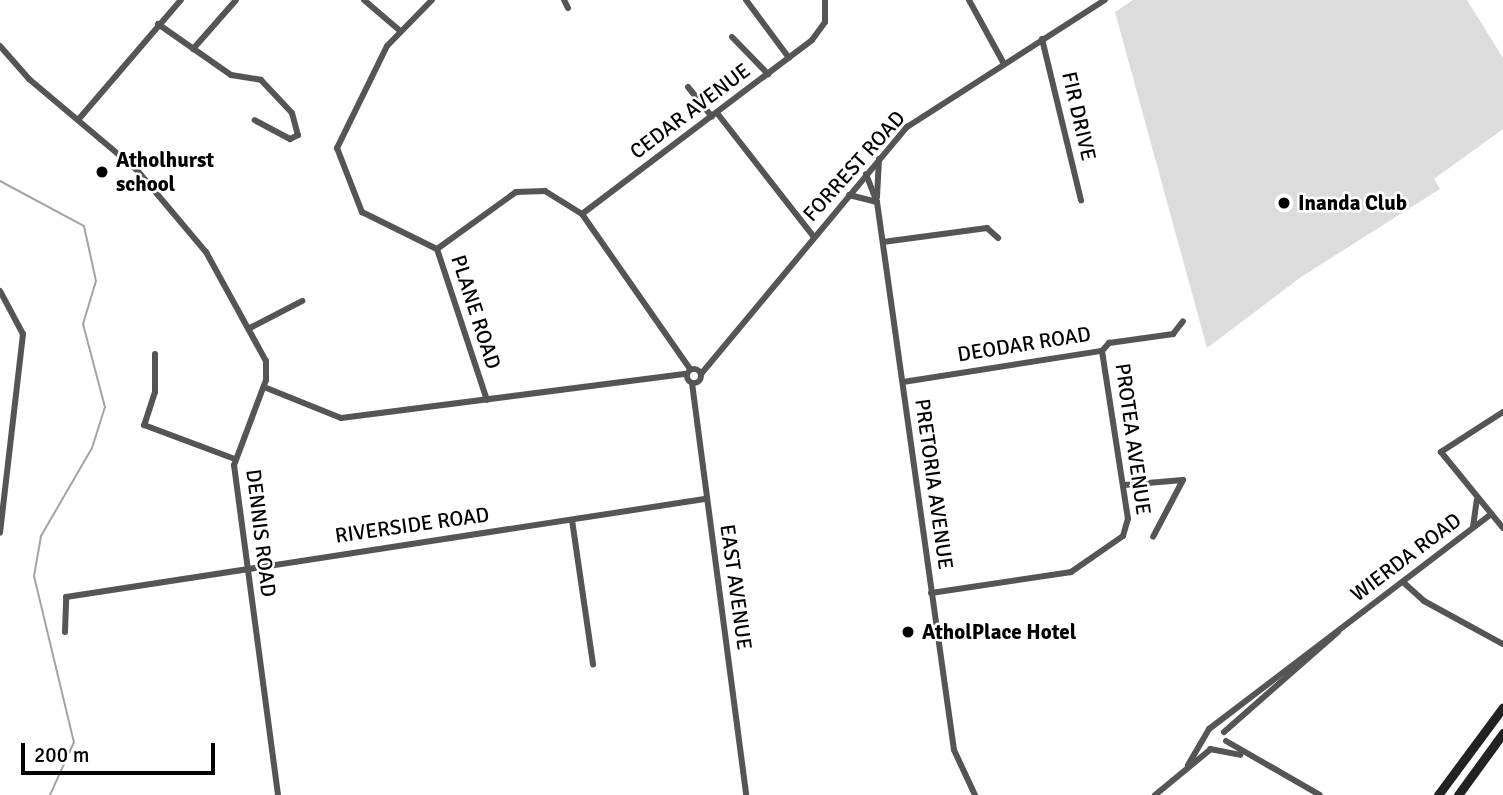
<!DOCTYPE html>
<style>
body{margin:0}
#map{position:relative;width:1503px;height:795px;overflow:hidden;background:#fff;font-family:Signika,sans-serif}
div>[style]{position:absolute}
.green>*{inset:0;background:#dcdcdc}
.stream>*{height:2px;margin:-1px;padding:0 1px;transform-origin:1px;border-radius:1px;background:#a3a3a3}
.minor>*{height:6px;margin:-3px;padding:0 3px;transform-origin:3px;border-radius:3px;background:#555}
.minor>.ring{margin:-3px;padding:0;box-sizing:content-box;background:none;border:6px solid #555;border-radius:50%}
.secondary>*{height:9px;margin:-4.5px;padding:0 4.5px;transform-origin:4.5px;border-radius:4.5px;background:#222}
.dots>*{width:19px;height:19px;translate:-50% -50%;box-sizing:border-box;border:4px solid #fff;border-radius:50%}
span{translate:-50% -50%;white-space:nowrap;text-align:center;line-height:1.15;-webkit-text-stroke:5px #fff;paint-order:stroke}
.street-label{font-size:21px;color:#000}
.poi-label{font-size:21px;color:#000;font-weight:700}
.left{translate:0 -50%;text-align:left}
.scale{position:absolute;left:21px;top:743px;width:194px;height:32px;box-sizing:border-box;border:4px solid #000;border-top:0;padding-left:9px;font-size:21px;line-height:24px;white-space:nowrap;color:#000;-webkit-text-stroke:5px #fff;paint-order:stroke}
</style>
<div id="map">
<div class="green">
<div style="clip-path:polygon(1133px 0,1467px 0,1503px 58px,1503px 129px,1434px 179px,1440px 189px,1301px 277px,1207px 348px,1115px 12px)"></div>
</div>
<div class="stream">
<div style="left:0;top:181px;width:95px;rotate:28.2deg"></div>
<div style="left:84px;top:226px;width:56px;rotate:77.7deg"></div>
<div style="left:96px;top:281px;width:45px;rotate:106.8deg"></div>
<div style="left:83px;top:324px;width:86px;rotate:75.2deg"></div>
<div style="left:105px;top:407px;width:43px;rotate:107.6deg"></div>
<div style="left:92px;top:448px;width:102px;rotate:120.1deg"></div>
<div style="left:41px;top:536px;width:41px;rotate:99.9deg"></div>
<div style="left:34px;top:576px;width:171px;rotate:76.5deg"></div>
<div style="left:74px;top:742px;width:58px;rotate:114.4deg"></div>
</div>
<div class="minor">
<div style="left:364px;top:0;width:45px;rotate:40.5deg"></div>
<div style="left:432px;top:0;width:64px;rotate:134.4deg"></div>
<div style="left:387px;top:46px;width:114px;rotate:116.1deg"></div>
<div style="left:337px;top:148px;width:69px;rotate:68.7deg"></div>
<div style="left:362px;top:212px;width:84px;rotate:26.3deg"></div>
<div style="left:437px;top:249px;width:159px;rotate:71.7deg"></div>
<div style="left:564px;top:0;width:9px;rotate:63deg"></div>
<div style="left:746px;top:0;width:72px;rotate:53.4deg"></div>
<div style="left:969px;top:0;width:73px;rotate:61.3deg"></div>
<div style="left:158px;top:24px;width:89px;rotate:34.9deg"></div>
<div style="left:231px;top:75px;width:30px;rotate:9deg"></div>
<div style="left:261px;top:80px;width:45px;rotate:46.8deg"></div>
<div style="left:292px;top:113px;width:23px;rotate:75deg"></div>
<div style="left:298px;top:135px;width:9px;rotate:153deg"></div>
<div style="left:290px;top:139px;width:40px;rotate:-152deg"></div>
<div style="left:732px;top:37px;width:52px;rotate:45.8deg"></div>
<div style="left:1042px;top:39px;width:166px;rotate:76.4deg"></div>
<div style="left:0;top:46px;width:44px;rotate:48.7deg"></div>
<div style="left:29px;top:79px;width:140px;rotate:40.1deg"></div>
<div style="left:136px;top:169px;width:109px;rotate:49.9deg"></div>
<div style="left:206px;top:252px;width:124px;rotate:61.2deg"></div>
<div style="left:266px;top:361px;width:19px;rotate:90deg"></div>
<div style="left:266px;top:380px;width:91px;rotate:110.6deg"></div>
<div style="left:234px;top:465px;width:333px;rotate:82.4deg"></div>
<div style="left:193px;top:49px;width:65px;rotate:-48.7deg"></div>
<div style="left:688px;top:87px;width:38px;rotate:51deg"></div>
<div style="left:717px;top:113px;width:157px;rotate:52deg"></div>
<div style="left:78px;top:120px;width:158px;rotate:-49.4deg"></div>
<div style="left:866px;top:174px;width:30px;rotate:69deg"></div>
<div style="left:877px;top:202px;width:553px;rotate:82deg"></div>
<div style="left:954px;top:750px;width:50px;rotate:65deg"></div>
<div style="left:849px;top:195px;width:29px;rotate:14deg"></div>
<div style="left:877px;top:197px;width:38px;rotate:-87deg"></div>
<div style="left:582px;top:214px;width:288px;rotate:-37.1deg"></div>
<div style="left:812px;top:40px;width:22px;rotate:-54deg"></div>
<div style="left:825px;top:22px;width:22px;rotate:-90deg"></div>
<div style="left:883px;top:242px;width:105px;rotate:-7.7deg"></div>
<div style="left:987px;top:228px;width:15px;rotate:42deg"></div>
<div style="left:437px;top:249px;width:97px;rotate:-35.8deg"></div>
<div style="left:516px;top:192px;width:29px;rotate:-2deg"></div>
<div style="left:545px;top:191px;width:44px;rotate:31.9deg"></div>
<div style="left:582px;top:214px;width:189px;rotate:55.1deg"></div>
<div style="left:0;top:291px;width:49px;rotate:61.9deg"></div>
<div style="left:23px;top:334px;width:200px;rotate:96.6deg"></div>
<div style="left:250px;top:328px;width:59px;rotate:-27.4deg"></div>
<div style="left:155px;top:354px;width:38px;rotate:90deg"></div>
<div style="left:155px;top:392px;width:35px;rotate:108deg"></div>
<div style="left:144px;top:425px;width:97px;rotate:20.5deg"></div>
<div class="ring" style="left:687px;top:369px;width:8px;height:8px"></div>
<div style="left:701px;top:374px;width:322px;rotate:-50.2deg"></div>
<div style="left:907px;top:127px;width:235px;rotate:-32.7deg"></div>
<div style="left:903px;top:382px;width:201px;rotate:-8.9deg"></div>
<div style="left:1102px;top:351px;width:11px;rotate:-49deg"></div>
<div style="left:1109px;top:343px;width:65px;rotate:-8deg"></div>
<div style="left:1173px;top:334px;width:16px;rotate:-52deg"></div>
<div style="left:692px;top:383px;width:416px;rotate:82.5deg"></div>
<div style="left:264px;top:387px;width:83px;rotate:21.9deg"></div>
<div style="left:341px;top:418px;width:348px;rotate:-7.3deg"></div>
<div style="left:1503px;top:412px;width:74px;rotate:147.2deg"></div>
<div style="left:1441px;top:452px;width:98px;rotate:50.8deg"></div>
<div style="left:1124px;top:485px;width:59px;rotate:-4.8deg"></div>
<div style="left:1183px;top:480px;width:64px;rotate:117.8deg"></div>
<div style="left:572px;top:520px;width:146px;rotate:81.7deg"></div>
<div style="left:1473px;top:527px;width:27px;rotate:-82deg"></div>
<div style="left:1403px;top:582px;width:28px;rotate:42deg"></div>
<div style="left:1424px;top:601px;width:90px;rotate:28.6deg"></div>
<div style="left:931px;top:593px;width:142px;rotate:-8.5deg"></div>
<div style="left:1071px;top:572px;width:63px;rotate:-34.7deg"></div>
<div style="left:1123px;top:536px;width:18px;rotate:-74deg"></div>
<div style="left:1128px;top:519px;width:170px;rotate:-98.8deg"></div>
<div style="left:65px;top:632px;width:35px;rotate:-88deg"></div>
<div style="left:66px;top:597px;width:646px;rotate:-8.72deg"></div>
<div style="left:1224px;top:732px;width:152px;rotate:-41.3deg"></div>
<div style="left:1226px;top:741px;width:108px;rotate:29.9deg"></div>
<div style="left:1210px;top:749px;width:31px;rotate:11deg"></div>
<div style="left:1188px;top:765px;width:42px;rotate:-59.7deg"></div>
<div style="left:1209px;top:729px;width:355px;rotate:-37.3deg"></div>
<div style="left:1155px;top:795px;width:72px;rotate:-39.4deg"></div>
</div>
<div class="secondary">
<div style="left:1438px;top:795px;width:109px;rotate:-53.5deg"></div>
<div style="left:1458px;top:795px;width:77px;rotate:-54deg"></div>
</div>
<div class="dots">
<div style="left:102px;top:172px;background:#000"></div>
<div style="left:1284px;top:203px;background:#000"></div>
<div style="left:908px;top:632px;background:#000"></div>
</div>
<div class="street-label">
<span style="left:690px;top:111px;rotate:-37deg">CEDAR AVENUE</span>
<span style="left:1079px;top:116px;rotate:77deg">FIR DRIVE</span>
<span style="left:854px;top:166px;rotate:-48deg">FORREST ROAD</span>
<span style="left:476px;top:312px;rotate:72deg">PLANE ROAD</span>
<span style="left:1024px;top:344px;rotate:-9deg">DEODAR ROAD</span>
<span style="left:1133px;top:439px;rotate:82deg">PROTEA AVENUE</span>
<span style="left:934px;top:484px;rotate:82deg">PRETORIA AVENUE</span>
<span style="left:412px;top:525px;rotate:-8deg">RIVERSIDE ROAD</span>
<span style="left:261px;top:533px;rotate:83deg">DENNIS ROAD</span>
<span style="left:1406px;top:557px;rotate:-37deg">WIERDA ROAD</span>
<span style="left:736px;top:587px;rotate:82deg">EAST AVENUE</span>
</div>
<div class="poi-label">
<span class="left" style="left:116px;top:172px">Atholhurst<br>school</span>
<span class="left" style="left:1298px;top:203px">Inanda Club</span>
<span class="left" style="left:922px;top:632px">AtholPlace Hotel</span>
</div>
<div class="scale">200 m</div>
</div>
